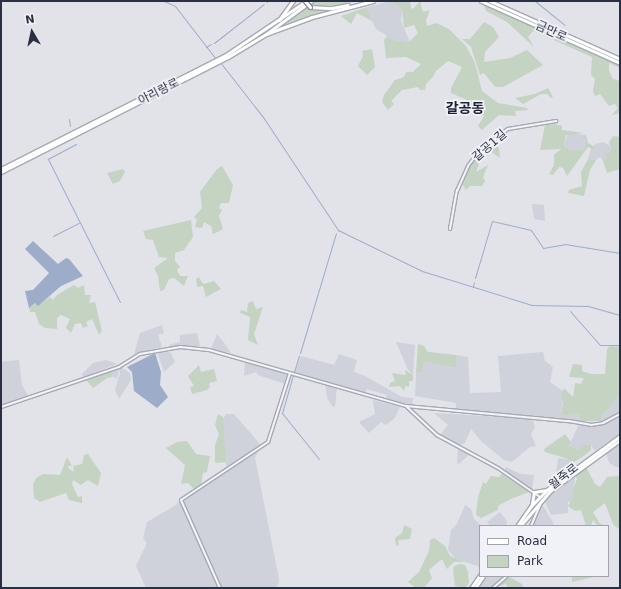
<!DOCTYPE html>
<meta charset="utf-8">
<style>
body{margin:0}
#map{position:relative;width:621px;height:589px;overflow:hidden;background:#e1e3e9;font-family:"DejaVu Sans","Noto Sans KR",sans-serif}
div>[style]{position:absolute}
.built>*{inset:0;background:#cfd2db}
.green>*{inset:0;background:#c4d3c2}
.water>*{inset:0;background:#9dacc9}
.stream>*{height:1px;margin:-0.5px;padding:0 0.5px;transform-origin:0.5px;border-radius:0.5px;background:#9dacc9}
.roads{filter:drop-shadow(1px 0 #a6a9b3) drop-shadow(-1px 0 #a6a9b3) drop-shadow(0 1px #a6a9b3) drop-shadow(0 -1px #a6a9b3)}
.tertiary>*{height:2px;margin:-1px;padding:0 1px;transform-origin:1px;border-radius:1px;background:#f4f5f8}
.primary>*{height:3px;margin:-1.5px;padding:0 1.5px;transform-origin:1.5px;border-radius:1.5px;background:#fff}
.trunk>*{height:3px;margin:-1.5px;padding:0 1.5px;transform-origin:1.5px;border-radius:1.5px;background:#fff}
.bridges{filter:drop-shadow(1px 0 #898fa0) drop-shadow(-1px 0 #898fa0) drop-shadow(0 1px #898fa0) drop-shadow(0 -1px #898fa0)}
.trunk-bridge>*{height:3px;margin:-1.5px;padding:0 1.5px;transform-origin:1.5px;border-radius:1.5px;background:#fff}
span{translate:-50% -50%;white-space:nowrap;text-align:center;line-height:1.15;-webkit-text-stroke:3.5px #f1f2f7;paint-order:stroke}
.street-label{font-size:12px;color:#2a2f41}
.quarter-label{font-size:14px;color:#1c2032;font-weight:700}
.frame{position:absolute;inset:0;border:2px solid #2a2f41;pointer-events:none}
.legend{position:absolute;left:479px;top:525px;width:130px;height:52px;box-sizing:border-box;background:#f1f2f7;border:1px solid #a1a4ae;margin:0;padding:5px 7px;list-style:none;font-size:12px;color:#2a2f41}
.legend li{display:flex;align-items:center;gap:8px;height:20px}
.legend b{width:20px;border:1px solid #a1a4ae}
.north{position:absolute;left:12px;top:12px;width:40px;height:40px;-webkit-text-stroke:3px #f1f2f7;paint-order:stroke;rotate:351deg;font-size:11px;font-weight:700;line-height:16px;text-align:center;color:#2a2f41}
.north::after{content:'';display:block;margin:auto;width:14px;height:18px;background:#2a2f41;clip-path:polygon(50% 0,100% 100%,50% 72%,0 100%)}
</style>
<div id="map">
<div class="built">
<div style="clip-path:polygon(391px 1px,402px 10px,401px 21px,410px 42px,394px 40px,376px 29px,372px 21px,367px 7px)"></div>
<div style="clip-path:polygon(568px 133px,586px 135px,582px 137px,586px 138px,586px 145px,583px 150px,571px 150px,564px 146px)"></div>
<div style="clip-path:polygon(603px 142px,609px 145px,611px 149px,603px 161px,600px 157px,596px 160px,588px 159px,591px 148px,593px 150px,595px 144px)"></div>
<div style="clip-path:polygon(532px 204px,544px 205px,545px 221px,534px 219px)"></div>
<div style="clip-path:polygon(162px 325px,164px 333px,158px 335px,162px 347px,134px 354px,140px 333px)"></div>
<div style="clip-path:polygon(197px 333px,200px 346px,169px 347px,169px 345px,180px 342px,180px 335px)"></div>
<div style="clip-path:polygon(217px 334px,225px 344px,231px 353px,211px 349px)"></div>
<div style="clip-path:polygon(396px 342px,415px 345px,413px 375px,408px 370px)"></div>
<div style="clip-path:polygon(164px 350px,171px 353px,175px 362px,164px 372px,157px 351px)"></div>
<div style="clip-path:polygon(543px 352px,545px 361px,553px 367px,550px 382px,563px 391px,561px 416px,579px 413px,581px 421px,456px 410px,456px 403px,415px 396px,416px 373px,422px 372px,424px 360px,455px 368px,456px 355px,468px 357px,470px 393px,501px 392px,498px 356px)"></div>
<div style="clip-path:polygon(339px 354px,357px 360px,354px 372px,365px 376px,402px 397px,413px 398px,412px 405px,385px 399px,387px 395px,367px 389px,365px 393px,337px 386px,335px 407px,332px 406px,327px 398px,325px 382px,295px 373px,301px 356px,334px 365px)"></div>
<div style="clip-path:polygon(19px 360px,22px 385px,29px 397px,1px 406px,1px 362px)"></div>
<div style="clip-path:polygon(106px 360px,117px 364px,83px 377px,82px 374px,93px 363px)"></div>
<div style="clip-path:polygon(245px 361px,288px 374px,285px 384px,258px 375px,256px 372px,244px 376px)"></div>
<div style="clip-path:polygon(121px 367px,130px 373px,131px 380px,119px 399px,115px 390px,120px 373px,119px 370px,117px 379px,110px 375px,110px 370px)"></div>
<div style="clip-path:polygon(620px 393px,620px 413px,601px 421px,602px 414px,608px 410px)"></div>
<div style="clip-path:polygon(373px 400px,400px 407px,394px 419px,386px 425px,381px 422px,369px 433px,359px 422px,375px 414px)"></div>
<div style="clip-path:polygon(434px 413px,533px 419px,535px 428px,531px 434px,536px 446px,530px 447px,512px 462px,504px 460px,481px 441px,471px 429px,465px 443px,457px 446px,440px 435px,448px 425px)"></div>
<div style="clip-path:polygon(226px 414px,234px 414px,261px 445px,255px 458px,279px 579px,278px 586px,272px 588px,146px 588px,136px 566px,147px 543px,143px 538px,147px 522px,176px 505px,180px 499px,226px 467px,222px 421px)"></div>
<div style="clip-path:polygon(620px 416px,620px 433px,595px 451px,591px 445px,580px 450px,569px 446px,579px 424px,598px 426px)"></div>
<div style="clip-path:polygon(620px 443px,620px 467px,616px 467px,609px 463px,606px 453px)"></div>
<div style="clip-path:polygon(458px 449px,470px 454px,459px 464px,457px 463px)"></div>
<div style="clip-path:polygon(558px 458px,568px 459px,571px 464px,556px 475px)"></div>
<div style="clip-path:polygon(506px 467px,521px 474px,534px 475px,532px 490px,504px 471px)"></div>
<div style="clip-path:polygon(575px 474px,574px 495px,572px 502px,568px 502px,568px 513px,551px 515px,544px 500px)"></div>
<div style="clip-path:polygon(542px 504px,554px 524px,553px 526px,533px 526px)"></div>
<div style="clip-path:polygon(465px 505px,471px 509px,474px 519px,482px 526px,480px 567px,456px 559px,448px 550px,451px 530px,457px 524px)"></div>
<div style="clip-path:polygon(500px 512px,507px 521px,506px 526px,490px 526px,487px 522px)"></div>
<div style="clip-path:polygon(485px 576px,504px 576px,490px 588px,477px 588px)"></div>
</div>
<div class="green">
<div style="clip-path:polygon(314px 1px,360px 1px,325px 7px,312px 6px,310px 4px)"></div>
<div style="clip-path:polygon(391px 1px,410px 1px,411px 8px,413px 9px,420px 1px,423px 12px,430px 10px,426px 20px,427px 26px,436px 23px,449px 29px,466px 46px,475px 63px,482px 91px,498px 103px,527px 108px,528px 110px,515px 111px,516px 116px,499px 115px,482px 130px,478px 126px,484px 116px,465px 99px,451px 93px,451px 88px,462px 67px,448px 61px,436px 71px,432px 78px,426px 84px,425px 90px,420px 90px,418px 87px,402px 90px,391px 101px,394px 104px,388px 110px,382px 102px,384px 95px,395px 80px,404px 77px,406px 72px,413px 72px,421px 64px,406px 57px,386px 58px,384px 40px,387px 36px,394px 40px,409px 42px,418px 33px,414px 25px,404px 28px,402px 10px)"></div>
<div style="clip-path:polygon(484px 5px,620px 65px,620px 68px,609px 63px,609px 71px,613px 79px,620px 81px,620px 113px,612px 115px,618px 108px,615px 104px,609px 106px,600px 94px,595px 96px,593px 92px,595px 79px,591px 75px,592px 57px,533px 31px,528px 37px,534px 47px,507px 22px,486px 11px)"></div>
<div style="clip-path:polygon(307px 6px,315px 10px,332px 9px,282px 25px)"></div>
<div style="clip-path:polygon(367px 7px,372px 21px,357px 13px,351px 24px,341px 16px)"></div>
<div style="clip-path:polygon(484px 22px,493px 27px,499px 37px,485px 52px,484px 62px,510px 58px,527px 50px,543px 65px,503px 87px,495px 87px,484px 73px,480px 75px,471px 47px,462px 39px,470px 39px)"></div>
<div style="clip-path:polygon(372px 49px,375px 67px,367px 75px,358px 66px,363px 56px,362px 51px)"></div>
<div style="clip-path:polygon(548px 88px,553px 97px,551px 98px,547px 94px,541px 94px,523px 104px,515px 98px,535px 94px)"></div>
<div style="clip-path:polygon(555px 124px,562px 126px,562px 130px,584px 133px,566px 135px,564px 146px,571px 150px,583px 150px,586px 145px,586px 139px,581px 137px,586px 135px,588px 143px,595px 147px,593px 150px,588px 147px,567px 176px,563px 168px,559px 167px,553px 175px,549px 174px,554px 165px,554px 155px,561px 149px,540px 150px,545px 125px)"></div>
<div style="clip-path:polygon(613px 136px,620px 137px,620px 169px,607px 173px,603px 161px,606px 157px,604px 153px,608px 154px,611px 149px,609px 142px)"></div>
<div style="clip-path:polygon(491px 144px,499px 148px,500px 158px,490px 151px,487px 156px,483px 154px,482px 151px)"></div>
<div style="clip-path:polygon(474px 159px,479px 164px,476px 172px,488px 165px,483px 177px,485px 181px,482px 186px,470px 186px,466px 190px,462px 184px)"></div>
<div style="clip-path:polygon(588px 159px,596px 160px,590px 170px,584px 196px,568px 193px,569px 190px,582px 186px,581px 172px)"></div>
<div style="clip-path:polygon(222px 166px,233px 185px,229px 203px,221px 203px,219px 208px,222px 210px,219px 216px,223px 229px,213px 234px,211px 226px,204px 222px,202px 228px,195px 227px,197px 220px,194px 217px,202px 208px,200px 192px,217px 169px)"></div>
<div style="clip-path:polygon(123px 169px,125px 172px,120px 181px,113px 184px,107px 173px)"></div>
<div style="clip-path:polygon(191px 220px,193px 237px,184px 250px,175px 253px,175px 261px,180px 267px,177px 270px,180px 276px,188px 276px,184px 286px,174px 278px,169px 279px,164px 290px,160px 291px,158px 276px,154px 268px,168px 258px,159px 257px,153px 240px,146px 239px,143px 231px)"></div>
<div style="clip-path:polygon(199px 277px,203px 284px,214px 281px,221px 289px,206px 297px,203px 286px,197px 287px,196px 279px)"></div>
<div style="clip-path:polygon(74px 285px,78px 288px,84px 285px,85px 295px,91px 295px,89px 303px,95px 302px,102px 331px,99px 335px,92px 319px,86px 322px,88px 326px,83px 328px,81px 323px,75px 324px,71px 333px,66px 328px,70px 319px,61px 315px,57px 318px,57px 329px,45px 328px,39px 324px,35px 312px,30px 312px,29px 308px,35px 303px,38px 305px,50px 297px,53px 300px,57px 295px)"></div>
<div style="clip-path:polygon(253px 301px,256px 309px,263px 307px,254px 334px,258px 345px,248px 340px,250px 317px,240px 313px,241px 310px,247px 312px,248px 303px)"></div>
<div style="clip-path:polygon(418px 344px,424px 346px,428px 352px,456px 355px,456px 368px,424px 361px,422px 372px,416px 373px)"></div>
<div style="clip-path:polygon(610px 346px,620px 347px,620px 393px,608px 410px,602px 414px,601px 421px,581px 421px,579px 413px,561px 416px,563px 402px,561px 398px,564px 388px,573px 397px,575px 383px,581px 384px,584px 378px,569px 377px,573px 364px,582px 365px,582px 371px,591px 374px,605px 374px,607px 349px)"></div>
<div style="clip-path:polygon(199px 365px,201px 372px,214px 369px,217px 381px,209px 383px,210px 387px,207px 390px,192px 394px,190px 387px,194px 386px,188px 376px)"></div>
<div style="clip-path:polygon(405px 370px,413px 375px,413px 381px,409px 381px,409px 387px,405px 386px,404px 391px,400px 386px,389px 387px,390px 383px,395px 381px,392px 373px,406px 375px)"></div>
<div style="clip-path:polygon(110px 372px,113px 377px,107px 378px,93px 388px,86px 380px)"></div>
<div style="clip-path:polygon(218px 414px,223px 417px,226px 462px,217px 463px,215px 462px,215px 445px,219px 434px,215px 425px)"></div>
<div style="clip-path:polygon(565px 434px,571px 442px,569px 446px,580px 450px,584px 445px,591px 445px,591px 450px,585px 455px,571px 464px,568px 459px,545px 452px,544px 449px)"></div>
<div style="clip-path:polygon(187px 441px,196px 454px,210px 456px,207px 472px,203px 473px,201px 485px,194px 489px,188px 483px,181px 484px,185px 465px,166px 448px,177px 442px)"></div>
<div style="clip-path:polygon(88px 454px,101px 473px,98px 486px,88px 480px,81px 485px,73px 480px,72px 484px,78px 497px,82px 496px,82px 503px,69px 500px,66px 493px,40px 502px,34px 498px,33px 485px,36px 478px,43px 474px,60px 475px,67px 457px,72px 466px,68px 466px,69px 469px,74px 472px,73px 466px,82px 464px,84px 455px)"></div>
<div style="clip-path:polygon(586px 467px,595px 484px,600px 487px,607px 477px,620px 476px,620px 530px,613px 524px,605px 503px,593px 512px,600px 524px,608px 526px,598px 526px,593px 520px,591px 526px,586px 526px,581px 510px,575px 511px,568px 506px,574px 495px,572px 492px,577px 479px,575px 474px)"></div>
<div style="clip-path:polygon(502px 474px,529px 492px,511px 499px,498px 506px,498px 510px,481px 518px,476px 515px,478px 497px,483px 482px,486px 484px,491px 476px,499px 477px)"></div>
<div style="clip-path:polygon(404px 525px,412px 529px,410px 539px,398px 540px,399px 546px,396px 545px,395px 538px,402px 533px)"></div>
<div style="clip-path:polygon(434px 538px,445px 546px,450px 556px,464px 562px,454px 562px,447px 569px,442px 559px,429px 570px,432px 578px,424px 588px,416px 588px,408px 582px,419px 572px,429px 551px,430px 540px)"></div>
<div style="clip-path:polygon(460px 564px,465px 565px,468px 572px,469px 583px,465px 588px,455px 586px,453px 570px,454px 566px)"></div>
<div style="clip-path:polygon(508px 576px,522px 584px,523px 588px,508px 588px,506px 584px,494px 588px)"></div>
<div style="clip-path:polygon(572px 576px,598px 576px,572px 582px)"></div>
</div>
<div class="water">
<div style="clip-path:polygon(33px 241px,58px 264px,66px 258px,69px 259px,83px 276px,61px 286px,38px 306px,35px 303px,29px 308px,25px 291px,33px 290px,49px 273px,25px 249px)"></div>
<div style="clip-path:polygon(155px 353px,161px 372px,160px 385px,168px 397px,157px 408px,134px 391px,132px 372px,127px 367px)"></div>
</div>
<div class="stream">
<div style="left:164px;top:1px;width:12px;rotate:24deg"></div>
<div style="left:175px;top:6px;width:67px;rotate:52.3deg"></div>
<div style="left:535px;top:1px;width:38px;rotate:39deg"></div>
<div style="left:267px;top:2px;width:1px;rotate:-90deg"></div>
<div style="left:214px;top:43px;width:63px;rotate:-38deg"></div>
<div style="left:206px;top:47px;width:6px;rotate:-31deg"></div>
<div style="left:220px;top:62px;width:70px;rotate:52deg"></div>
<div style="left:263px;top:117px;width:136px;rotate:56.4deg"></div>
<div style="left:338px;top:230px;width:93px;rotate:26deg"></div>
<div style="left:422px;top:271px;width:115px;rotate:17.2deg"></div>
<div style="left:532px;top:305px;width:56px;rotate:1deg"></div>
<div style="left:588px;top:306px;width:33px;rotate:16deg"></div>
<div style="left:69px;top:119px;width:7px;rotate:82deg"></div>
<div style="left:76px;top:144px;width:32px;rotate:152deg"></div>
<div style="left:48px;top:159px;width:160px;rotate:63.3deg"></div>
<div style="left:53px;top:236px;width:29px;rotate:-27deg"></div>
<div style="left:475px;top:278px;width:59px;rotate:-73.4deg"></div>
<div style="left:492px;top:221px;width:40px;rotate:13deg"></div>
<div style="left:531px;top:230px;width:22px;rotate:56deg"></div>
<div style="left:543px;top:248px;width:22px;rotate:-10deg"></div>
<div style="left:565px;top:244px;width:56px;rotate:9.3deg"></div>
<div style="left:473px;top:287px;width:5px;rotate:-79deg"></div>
<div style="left:570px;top:311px;width:45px;rotate:48.6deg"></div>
<div style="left:600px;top:345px;width:20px"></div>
<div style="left:300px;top:353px;width:125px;rotate:-73.3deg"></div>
<div style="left:294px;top:372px;width:17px;rotate:-73deg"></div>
<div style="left:293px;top:375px;width:40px;rotate:106deg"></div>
<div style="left:282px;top:413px;width:59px;rotate:51.2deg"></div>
</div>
<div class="roads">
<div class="tertiary">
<div style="left:450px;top:229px;width:39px;rotate:-80deg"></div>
<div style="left:457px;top:191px;width:27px;rotate:-66deg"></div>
<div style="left:468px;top:166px;width:15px;rotate:-53deg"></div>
<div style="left:477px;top:154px;width:40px;rotate:-39deg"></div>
<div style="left:508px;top:129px;width:49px;rotate:-9.5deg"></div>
<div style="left:1px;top:407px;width:125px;rotate:-18.7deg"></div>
<div style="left:119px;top:367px;width:25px;rotate:-32deg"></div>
<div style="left:140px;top:354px;width:41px;rotate:-9.9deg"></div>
<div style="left:180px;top:347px;width:29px;rotate:6deg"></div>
<div style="left:209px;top:350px;width:205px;rotate:15.9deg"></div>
<div style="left:406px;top:406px;width:164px;rotate:5.3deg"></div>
<div style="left:569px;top:421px;width:22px;rotate:10deg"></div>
<div style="left:591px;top:425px;width:12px;rotate:-9deg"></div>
<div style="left:603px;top:423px;width:19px;rotate:-28deg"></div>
<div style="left:407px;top:407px;width:41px;rotate:43deg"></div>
<div style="left:437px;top:435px;width:69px;rotate:28.4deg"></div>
<div style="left:498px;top:468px;width:51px;rotate:34.6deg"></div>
<div style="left:531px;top:526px;width:23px;rotate:-67deg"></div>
<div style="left:220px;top:588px;width:96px;rotate:-113.9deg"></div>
<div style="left:181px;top:500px;width:105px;rotate:-33.7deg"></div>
<div style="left:268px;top:442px;width:72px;rotate:-72.3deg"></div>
<div style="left:493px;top:588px;width:18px;rotate:-41deg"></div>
</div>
<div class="primary">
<div style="left:532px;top:504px;width:12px;rotate:-81deg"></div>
<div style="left:534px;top:492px;width:13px;rotate:-9deg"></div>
<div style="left:517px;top:526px;width:24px;rotate:-55deg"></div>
<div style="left:531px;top:506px;width:24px;rotate:-45deg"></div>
<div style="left:548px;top:489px;width:89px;rotate:-36.4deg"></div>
<div style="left:520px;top:526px;width:48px;rotate:-49.3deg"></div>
<div style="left:551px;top:490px;width:85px;rotate:-35.9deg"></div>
<div style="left:471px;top:588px;width:16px;rotate:-55deg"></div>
<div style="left:475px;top:588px;width:14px;rotate:-56deg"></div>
</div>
<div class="trunk">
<div style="left:481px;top:1px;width:152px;rotate:24deg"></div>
<div style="left:490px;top:1px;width:142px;rotate:24deg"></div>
<div style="left:310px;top:7px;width:22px;rotate:3deg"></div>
<div style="left:332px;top:8px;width:16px;rotate:-11deg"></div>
<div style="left:279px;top:20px;width:24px;rotate:-54deg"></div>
<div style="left:266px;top:34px;width:49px;rotate:-20.3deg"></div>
<div style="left:312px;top:17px;width:63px;rotate:-14.7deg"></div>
<div style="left:1px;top:169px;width:252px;rotate:-26.9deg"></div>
<div style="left:226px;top:55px;width:97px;rotate:-34deg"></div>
<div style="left:1px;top:172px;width:254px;rotate:-26.9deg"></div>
<div style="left:228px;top:57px;width:44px;rotate:-31.2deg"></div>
<div style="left:266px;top:34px;width:56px;rotate:-36.3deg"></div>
</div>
</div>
<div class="bridges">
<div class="trunk-bridge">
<div style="left:305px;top:1px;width:8px;rotate:50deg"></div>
</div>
</div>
<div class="street-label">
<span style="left:551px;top:32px;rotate:24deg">금만로</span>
<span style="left:159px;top:92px;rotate:-27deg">아리랑로</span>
<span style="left:490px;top:146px;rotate:-41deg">갈공1길</span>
<span style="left:564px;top:477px;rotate:-38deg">월죽로</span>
</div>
<div class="quarter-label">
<span style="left:465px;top:108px">갈공동</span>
</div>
<div class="frame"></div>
<ul class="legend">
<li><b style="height:5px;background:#fff"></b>Road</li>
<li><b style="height:11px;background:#c4d3c2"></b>Park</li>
</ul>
<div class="north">N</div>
</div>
